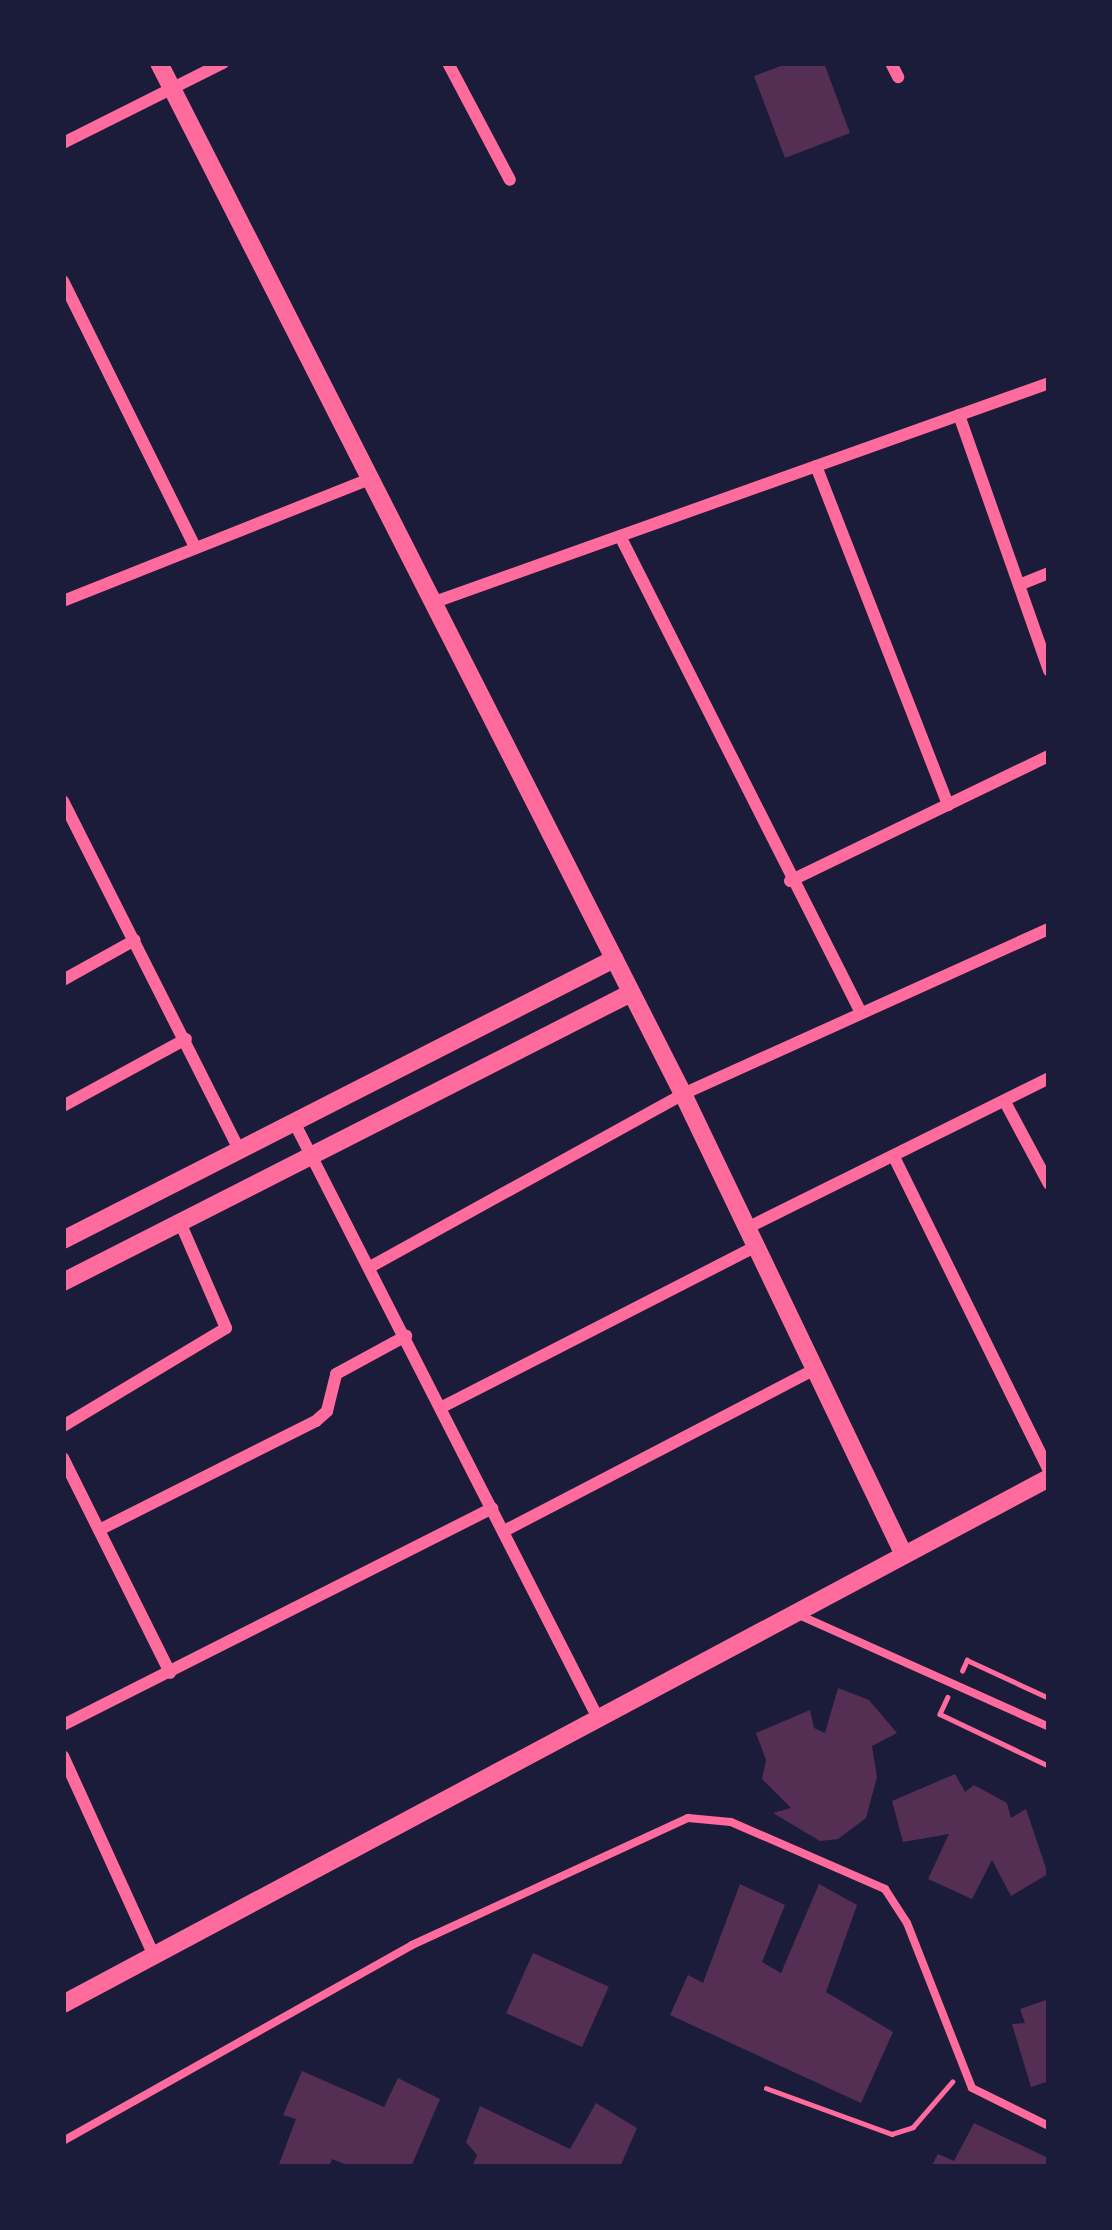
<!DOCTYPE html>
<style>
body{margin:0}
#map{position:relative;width:1112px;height:2230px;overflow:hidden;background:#1b1b3a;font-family:"Fira Sans Condensed",sans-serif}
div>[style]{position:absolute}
.building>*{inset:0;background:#542f53;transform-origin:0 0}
.path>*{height:4.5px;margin:-2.25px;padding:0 2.25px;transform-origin:2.25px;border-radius:2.25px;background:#ff6b9d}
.service>*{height:8px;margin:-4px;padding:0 4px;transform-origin:4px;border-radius:4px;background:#ff6b9d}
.minor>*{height:12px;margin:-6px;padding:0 6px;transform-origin:6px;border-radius:6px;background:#ff6b9d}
.tertiary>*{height:18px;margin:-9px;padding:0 9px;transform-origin:9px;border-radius:9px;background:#ff6b9d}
span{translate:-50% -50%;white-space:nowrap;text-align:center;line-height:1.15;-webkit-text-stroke:9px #1b1b3a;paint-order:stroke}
.frame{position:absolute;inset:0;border:66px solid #1b1b3a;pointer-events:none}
</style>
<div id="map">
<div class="building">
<div style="clip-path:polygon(789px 63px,824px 63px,850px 133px,785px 158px,754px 76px)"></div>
<div style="clip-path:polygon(838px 1688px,869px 1700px,897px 1733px,872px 1746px,877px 1777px,866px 1818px,838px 1839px,820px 1841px,773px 1813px,791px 1808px,762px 1779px,766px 1760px,756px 1733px,810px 1710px,814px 1728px,825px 1733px)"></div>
<div style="clip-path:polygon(955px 1774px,965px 1792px,974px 1785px,1007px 1803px,1011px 1818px,1026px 1809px,1048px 1874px,1011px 1896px,992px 1860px,972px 1899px,928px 1879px,949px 1834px,903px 1842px,892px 1801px)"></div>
<div style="clip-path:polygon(740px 1884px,785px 1905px,762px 1962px,781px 1973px,819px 1884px,857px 1905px,826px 1992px,893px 2032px,861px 2103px,670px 2015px,688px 1975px,703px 1983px)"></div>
<div style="left:533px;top:1953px;width:83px;height:66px;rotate:24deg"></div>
<div style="clip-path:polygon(1049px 1999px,1049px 2081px,1031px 2087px,1012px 2024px,1025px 2023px,1020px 2009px)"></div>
<div style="clip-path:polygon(302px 2071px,384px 2107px,398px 2078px,440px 2099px,411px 2167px,352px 2167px,332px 2159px,329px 2167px,278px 2167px,296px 2119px,283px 2115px)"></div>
<div style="clip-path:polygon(596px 2103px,637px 2128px,620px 2167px,472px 2167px,477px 2155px,466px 2142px,480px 2106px,570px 2149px)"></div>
<div style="clip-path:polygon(974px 2123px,1048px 2158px,1044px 2167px,931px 2167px,938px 2154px,954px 2161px)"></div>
</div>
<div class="path">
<div style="left:962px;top:1671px;width:12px;rotate:-66deg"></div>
<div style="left:967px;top:1660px;width:90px;rotate:24.9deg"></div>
<div style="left:948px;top:1697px;width:19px;rotate:115deg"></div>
<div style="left:940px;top:1714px;width:121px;rotate:25.5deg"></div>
<div style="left:766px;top:2088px;width:134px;rotate:20.1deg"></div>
<div style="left:892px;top:2134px;width:22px;rotate:-18deg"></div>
<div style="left:913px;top:2127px;width:60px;rotate:-49.1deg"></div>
</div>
<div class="service">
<div style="left:799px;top:1615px;width:274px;rotate:24.1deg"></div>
<div style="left:63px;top:2141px;width:400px;rotate:-29.3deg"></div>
<div style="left:412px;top:1945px;width:304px;rotate:-24.7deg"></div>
<div style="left:688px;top:1818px;width:43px;rotate:5.3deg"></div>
<div style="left:731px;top:1822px;width:168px;rotate:23.5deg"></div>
<div style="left:885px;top:1889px;width:40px;rotate:57.1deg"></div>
<div style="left:907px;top:1923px;width:177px;rotate:68.5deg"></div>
<div style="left:972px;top:2088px;width:86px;rotate:26.3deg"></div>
</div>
<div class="minor">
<div style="left:448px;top:63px;width:132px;rotate:62.1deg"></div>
<div style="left:891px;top:63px;width:16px;rotate:63deg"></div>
<div style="left:63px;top:143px;width:179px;rotate:-26.6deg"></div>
<div style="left:63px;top:281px;width:295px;rotate:63.6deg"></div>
<div style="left:959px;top:415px;width:271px;rotate:70.6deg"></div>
<div style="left:816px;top:466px;width:364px;rotate:68.7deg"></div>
<div style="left:620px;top:536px;width:532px;rotate:63.19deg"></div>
<div style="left:1019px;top:585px;width:32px;rotate:-22deg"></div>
<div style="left:63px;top:601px;width:329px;rotate:-21.7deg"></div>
<div style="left:432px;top:603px;width:655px;rotate:-19.62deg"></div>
<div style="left:63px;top:801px;width:389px;rotate:63.2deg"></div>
<div style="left:790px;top:881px;width:288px;rotate:-25.8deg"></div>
<div style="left:63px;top:980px;width:82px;rotate:-29.1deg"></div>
<div style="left:1005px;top:1102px;width:93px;rotate:61.8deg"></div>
<div style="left:63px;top:1106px;width:140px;rotate:-28.6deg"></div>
<div style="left:293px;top:1120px;width:674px;rotate:62.98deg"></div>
<div style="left:894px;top:1157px;width:349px;rotate:63.7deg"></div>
<div style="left:749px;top:1227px;width:335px;rotate:-26.4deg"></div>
<div style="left:370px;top:1267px;width:358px;rotate:-28.9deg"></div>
<div style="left:683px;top:1094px;width:401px;rotate:-24.3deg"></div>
<div style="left:444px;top:1406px;width:353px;rotate:-27.1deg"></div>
<div style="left:63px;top:1426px;width:190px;rotate:-31deg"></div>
<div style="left:226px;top:1328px;width:116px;rotate:-113.5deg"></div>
<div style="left:63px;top:1458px;width:240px;rotate:63.5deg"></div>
<div style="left:99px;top:1530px;width:243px;rotate:-26.7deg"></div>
<div style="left:316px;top:1421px;width:15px;rotate:-42deg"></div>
<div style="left:327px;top:1411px;width:38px;rotate:-76deg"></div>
<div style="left:336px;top:1374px;width:80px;rotate:-28.5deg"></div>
<div style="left:504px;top:1531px;width:353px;rotate:-27.5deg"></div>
<div style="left:63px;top:1725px;width:481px;rotate:-26.8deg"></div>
<div style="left:63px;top:1756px;width:220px;rotate:65.5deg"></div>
</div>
<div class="tertiary">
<div style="left:159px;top:63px;width:1157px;rotate:63.06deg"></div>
<div style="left:683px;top:1094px;width:511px;rotate:64.39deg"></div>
<div style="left:63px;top:1240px;width:619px;rotate:-27.02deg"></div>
<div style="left:63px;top:1282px;width:637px;rotate:-26.97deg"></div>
<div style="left:63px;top:2004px;width:1118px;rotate:-28.08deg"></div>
</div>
<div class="frame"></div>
</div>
